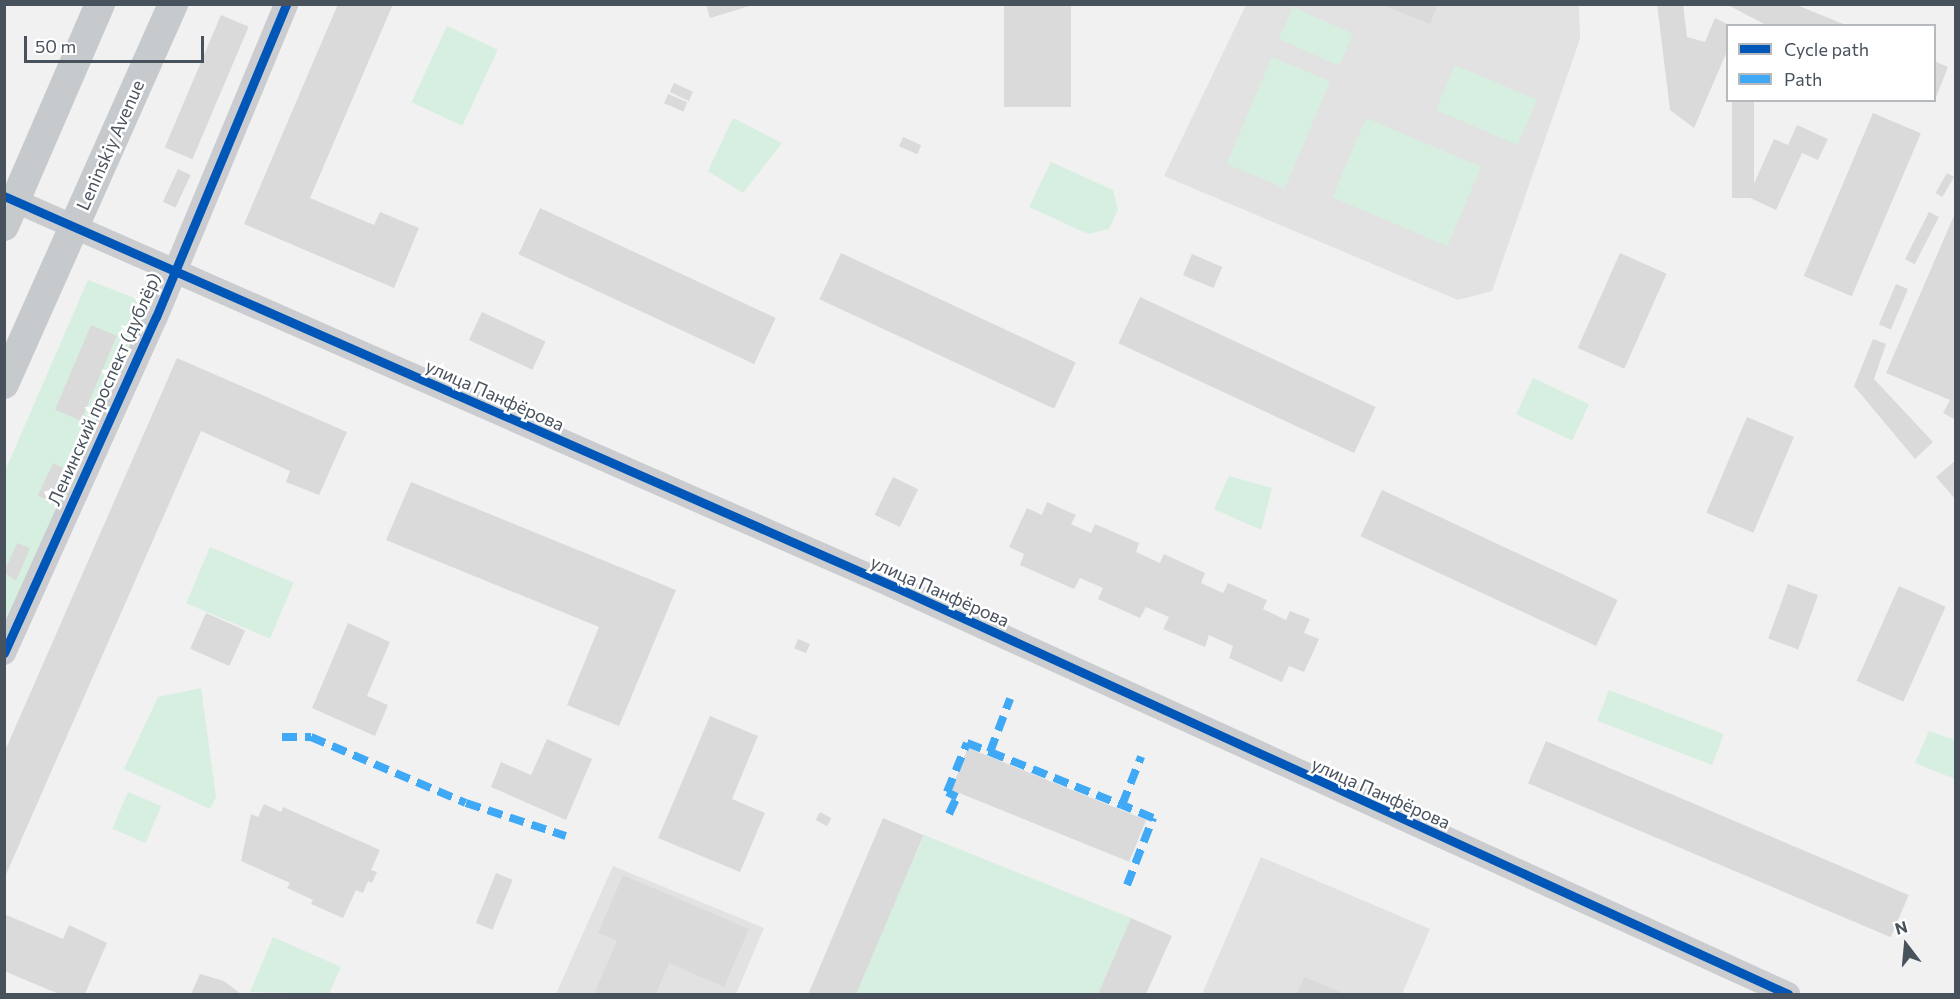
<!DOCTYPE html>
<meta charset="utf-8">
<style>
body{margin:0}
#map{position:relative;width:1960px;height:999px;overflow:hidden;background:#f1f1f1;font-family:Commissioner,sans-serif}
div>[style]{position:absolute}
.education>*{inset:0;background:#e3e2e3}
.green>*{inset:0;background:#d6efe0;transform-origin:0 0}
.building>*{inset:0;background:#dadadb;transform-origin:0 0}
.tertiary>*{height:24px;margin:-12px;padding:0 12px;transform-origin:12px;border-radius:12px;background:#cacccf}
.primary>*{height:30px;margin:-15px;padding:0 15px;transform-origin:15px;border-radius:15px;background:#c7cacd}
.quiet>*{height:8px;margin-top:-4px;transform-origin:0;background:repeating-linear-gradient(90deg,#3fa9f5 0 15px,transparent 0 23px)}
.cycleway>*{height:9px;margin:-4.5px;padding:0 4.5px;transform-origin:4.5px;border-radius:4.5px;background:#0057b8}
span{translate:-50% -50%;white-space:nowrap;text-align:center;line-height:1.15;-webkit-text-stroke:5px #fff;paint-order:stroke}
.street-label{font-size:18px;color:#48525d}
.frame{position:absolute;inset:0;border:6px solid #48525d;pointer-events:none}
.legend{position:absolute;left:1726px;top:24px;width:210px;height:78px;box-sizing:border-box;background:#fff;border:2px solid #b6babe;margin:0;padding:8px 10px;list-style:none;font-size:18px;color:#48525d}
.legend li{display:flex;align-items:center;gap:12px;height:30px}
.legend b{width:30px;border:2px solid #b6babe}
.north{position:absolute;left:1876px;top:915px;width:60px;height:60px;-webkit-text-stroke:4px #fff;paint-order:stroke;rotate:344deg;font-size:16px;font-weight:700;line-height:24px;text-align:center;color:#48525d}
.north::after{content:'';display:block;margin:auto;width:21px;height:27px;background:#48525d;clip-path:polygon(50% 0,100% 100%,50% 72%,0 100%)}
.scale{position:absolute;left:24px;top:36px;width:180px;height:27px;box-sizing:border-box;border:3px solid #48525d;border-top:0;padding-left:8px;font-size:18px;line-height:21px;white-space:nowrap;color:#48525d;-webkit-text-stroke:4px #fff;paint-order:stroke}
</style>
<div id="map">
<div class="education">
<div style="clip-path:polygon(1246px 5px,1579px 5px,1580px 39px,1492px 291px,1458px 300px,1164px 176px)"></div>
<div style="clip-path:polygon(1261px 857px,1430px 929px,1402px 994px,1202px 994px)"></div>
<div style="clip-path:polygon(613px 866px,764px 928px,736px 994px,556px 994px)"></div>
</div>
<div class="green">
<div style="left:1293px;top:7px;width:66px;height:35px;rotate:24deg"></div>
<div style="left:447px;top:26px;width:56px;height:84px;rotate:25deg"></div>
<div style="left:1272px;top:57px;width:63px;height:116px;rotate:23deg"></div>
<div style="left:1455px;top:65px;width:89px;height:49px;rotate:23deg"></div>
<div style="clip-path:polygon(733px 118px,782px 143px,743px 193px,708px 171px)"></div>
<div style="left:1366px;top:118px;width:125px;height:86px;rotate:23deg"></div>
<div style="clip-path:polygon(1051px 162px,1113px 190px,1118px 209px,1109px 229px,1088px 234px,1029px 207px)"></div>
<div style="clip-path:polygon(88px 280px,150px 304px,5px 629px,5px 471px)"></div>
<div style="left:1533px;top:378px;width:62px;height:40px;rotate:25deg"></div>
<div style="clip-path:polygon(1229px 476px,1272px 488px,1261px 530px,1214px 509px)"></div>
<div style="left:210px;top:547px;width:91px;height:61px;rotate:23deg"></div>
<div style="clip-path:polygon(201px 688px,216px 797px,210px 809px,124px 769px,158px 697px)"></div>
<div style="left:1609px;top:690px;width:123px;height:33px;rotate:21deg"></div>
<div style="clip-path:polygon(1929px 731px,1955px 740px,1955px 779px,1915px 763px)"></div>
<div style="left:128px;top:792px;width:36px;height:40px;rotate:23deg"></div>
<div style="clip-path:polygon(924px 835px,1131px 918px,1098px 994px,855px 994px)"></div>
<div style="clip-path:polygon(273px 937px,341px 967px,329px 994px,250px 992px)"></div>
</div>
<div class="building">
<div style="clip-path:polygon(338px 4px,393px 4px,310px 198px,374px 225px,380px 212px,419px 228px,394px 288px,244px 224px)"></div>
<div style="clip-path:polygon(706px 4px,753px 4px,753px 5px,710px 18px)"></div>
<div style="left:1004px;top:4px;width:67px;height:103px"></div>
<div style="clip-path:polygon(1380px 4px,1438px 4px,1430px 24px)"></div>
<div style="clip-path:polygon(1657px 4px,1683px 4px,1687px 37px,1705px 42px,1715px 18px,1731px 26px,1728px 26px,1728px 49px,1694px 128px,1670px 110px)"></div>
<div style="clip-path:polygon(1726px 4px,1794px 4px,1846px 25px,1768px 26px)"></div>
<div style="left:221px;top:15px;width:30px;height:144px;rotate:23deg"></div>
<div style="clip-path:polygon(1934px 61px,1948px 67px,1935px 100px,1934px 100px)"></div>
<div style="left:674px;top:83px;width:21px;height:10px;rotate:25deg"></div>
<div style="left:668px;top:94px;width:21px;height:10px;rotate:23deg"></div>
<div style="left:1732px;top:100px;width:22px;height:98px"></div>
<div style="left:1873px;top:113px;width:52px;height:177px;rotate:23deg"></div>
<div style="clip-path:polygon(1797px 125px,1828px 139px,1818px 160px,1802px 153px,1776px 210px,1748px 197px,1774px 139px,1788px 145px)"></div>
<div style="left:903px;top:137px;width:20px;height:10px;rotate:24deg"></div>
<div style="left:178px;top:169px;width:14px;height:36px;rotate:25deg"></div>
<div style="left:1947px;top:173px;width:8px;height:23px;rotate:30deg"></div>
<div style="left:540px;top:208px;width:260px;height:51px;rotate:25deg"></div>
<div style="clip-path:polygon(1956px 211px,1956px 420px,1943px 413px,1950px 400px,1886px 373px)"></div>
<div style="left:1929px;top:212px;width:11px;height:53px;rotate:27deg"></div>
<div style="left:841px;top:253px;width:259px;height:51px;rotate:25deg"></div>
<div style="left:1620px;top:253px;width:51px;height:104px;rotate:24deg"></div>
<div style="left:1192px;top:254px;width:33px;height:23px;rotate:23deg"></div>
<div style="left:1896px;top:284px;width:13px;height:44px;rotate:23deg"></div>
<div style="left:1140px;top:297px;width:260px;height:51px;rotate:25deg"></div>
<div style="left:482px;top:312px;width:70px;height:31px;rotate:25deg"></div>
<div style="left:91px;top:325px;width:28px;height:92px;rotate:23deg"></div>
<div style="clip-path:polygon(1873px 339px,1886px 344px,1874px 379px,1933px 442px,1915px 459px,1854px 386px)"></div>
<div style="clip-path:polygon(177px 358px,347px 432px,319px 495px,286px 482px,290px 471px,201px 431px,4px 879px,4px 753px)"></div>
<div style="left:1747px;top:417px;width:51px;height:104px;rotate:23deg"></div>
<div style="clip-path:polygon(1956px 460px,1956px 500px,1936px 477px)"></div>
<div style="left:53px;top:463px;width:14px;height:36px;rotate:25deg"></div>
<div style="left:893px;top:477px;width:28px;height:42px;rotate:26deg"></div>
<div style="clip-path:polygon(411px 482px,676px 590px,619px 726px,567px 705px,599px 627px,386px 540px)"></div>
<div style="left:1382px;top:490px;width:260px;height:51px;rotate:25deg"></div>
<div style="clip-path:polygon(1047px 502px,1076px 515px,1071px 524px,1091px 533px,1095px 524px,1139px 543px,1136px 552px,1160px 563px,1164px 554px,1205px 573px,1201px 583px,1223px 593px,1228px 583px,1267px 600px,1263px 609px,1286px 620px,1290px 611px,1310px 619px,1304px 633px,1319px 639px,1304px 672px,1289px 666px,1282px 682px,1229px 658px,1233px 646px,1209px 635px,1205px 647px,1163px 629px,1169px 617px,1146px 607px,1140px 618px,1098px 599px,1103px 588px,1080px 578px,1074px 589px,1020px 565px,1024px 554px,1009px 547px,1027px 508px,1042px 515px)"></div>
<div style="clip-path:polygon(17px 543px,30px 548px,16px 581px,4px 572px)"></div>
<div style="left:1788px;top:584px;width:32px;height:58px;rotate:20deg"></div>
<div style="left:1899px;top:586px;width:51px;height:104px;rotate:24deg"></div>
<div style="left:206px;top:613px;width:43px;height:39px;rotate:24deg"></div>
<div style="clip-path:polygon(348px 623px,390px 642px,367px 696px,388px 705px,375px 736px,312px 708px)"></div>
<div style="left:798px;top:639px;width:13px;height:10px;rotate:23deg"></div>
<div style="clip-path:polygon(710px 716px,758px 736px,732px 799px,765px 813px,740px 872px,658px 838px)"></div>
<div style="clip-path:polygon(547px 739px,592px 759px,566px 820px,491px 787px,501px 762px,531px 775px)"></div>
<div style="left:1546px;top:741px;width:394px;height:46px;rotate:23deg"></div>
<div style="left:968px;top:748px;width:192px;height:45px;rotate:22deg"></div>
<div style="clip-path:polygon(264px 804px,281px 812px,283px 807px,380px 850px,371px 870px,377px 872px,372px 883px,368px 881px,363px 893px,356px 890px,343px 918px,311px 904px,313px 900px,287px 888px,290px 883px,241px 861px,251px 814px,258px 817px)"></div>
<div style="left:820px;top:812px;width:13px;height:9px;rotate:29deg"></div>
<div style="left:883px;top:818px;width:44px;height:192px;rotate:23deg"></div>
<div style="left:496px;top:873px;width:18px;height:54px;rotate:22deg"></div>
<div style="clip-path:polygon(623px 875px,749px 929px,724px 987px,669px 963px,656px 994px,594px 994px,617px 941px,598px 933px)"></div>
<div style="clip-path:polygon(4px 914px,63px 939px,69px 925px,107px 943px,85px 994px,59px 994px,4px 971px)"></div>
<div style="clip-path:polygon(1131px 918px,1172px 936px,1146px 994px,1098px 994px)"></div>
<div style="clip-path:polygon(200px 974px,224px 981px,241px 994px,191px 994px)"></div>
<div style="clip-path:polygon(1304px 977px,1345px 994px,1297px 994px)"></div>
</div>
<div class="tertiary">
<div style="left:4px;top:196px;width:971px;rotate:23.69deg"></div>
<div style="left:893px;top:586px;width:984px;rotate:24.51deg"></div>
<div style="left:4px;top:653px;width:369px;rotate:-65.7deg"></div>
<div style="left:156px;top:317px;width:339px;rotate:-67.4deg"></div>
</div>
<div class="primary">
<div style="left:4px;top:226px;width:242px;rotate:-66.6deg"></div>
<div style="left:4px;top:384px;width:416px;rotate:-66deg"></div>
</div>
<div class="quiet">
<div style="left:282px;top:737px;width:29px"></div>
<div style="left:311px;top:737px;width:168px;rotate:23.1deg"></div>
<div style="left:466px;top:803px;width:105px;rotate:18.3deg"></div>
<div style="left:990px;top:752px;width:142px;rotate:21.9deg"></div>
<div style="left:949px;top:814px;width:19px;rotate:-65deg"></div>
<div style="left:957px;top:797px;width:11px;rotate:-153deg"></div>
<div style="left:947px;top:792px;width:53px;rotate:-67.8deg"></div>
<div style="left:967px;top:743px;width:25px;rotate:21deg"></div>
<div style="left:990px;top:752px;width:57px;rotate:-69.3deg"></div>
<div style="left:1127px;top:885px;width:72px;rotate:-68.8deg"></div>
<div style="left:1153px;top:818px;width:34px;rotate:-157deg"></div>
<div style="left:1122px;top:805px;width:52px;rotate:-68.4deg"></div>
</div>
<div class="cycleway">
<div style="left:4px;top:196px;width:971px;rotate:23.69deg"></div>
<div style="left:893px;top:586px;width:984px;rotate:24.51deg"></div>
<div style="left:4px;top:653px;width:369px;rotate:-65.7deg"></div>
<div style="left:156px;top:317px;width:339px;rotate:-67.4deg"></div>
</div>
<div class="street-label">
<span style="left:110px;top:145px;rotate:-66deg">Leninskiy Avenue</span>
<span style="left:104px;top:389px;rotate:-66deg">Ленинский проспект (дублёр)</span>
<span style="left:495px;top:395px;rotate:24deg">улица Панфёрова</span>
<span style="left:940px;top:591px;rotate:24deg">улица Панфёрова</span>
<span style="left:1381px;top:793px;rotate:24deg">улица Панфёрова</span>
</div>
<div class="frame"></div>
<ul class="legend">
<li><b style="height:8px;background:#0057b8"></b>Cycle path</li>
<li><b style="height:8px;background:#3fa9f5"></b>Path</li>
</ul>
<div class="north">N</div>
<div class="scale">50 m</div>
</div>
